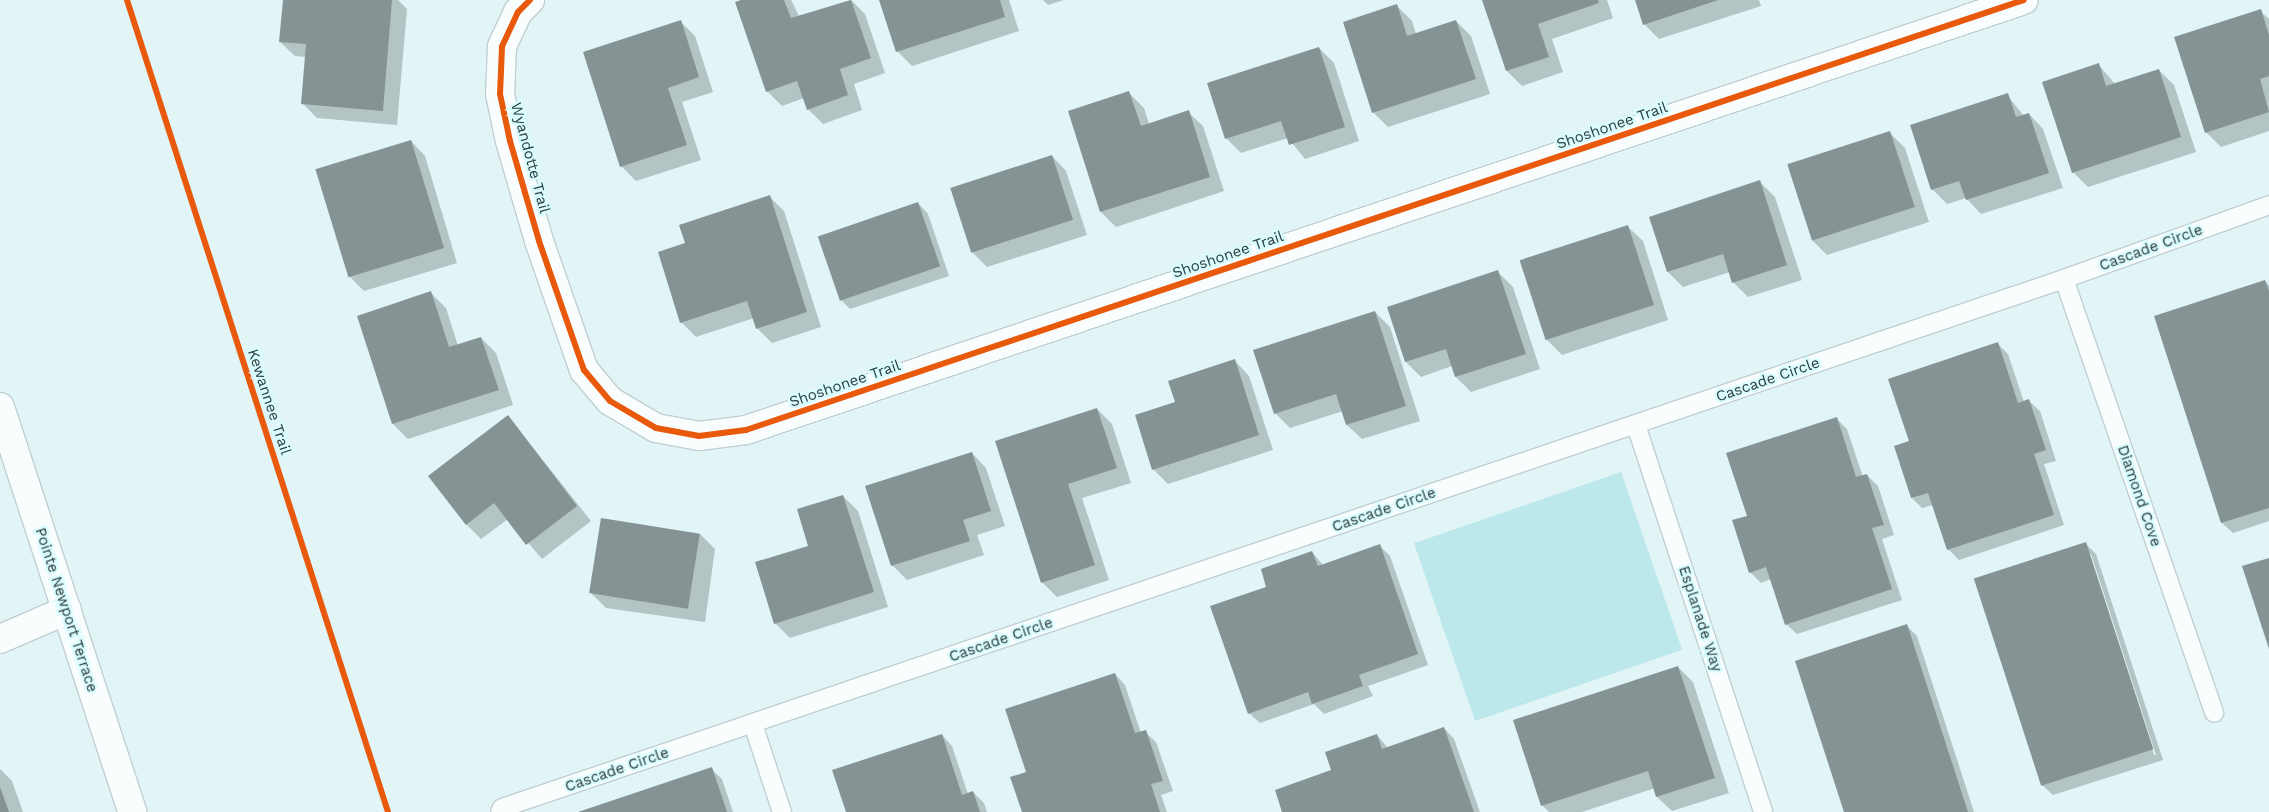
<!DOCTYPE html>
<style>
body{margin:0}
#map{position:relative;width:2269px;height:812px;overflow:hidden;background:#e1f4f6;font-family:"Work Sans",sans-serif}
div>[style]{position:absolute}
.green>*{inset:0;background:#bde8eb;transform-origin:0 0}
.shadow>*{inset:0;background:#0003}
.building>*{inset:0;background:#859395;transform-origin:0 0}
.roads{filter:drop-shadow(1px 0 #c0cfd1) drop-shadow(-1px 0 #c0cfd1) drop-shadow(0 1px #c0cfd1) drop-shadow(0 -1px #c0cfd1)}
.service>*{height:18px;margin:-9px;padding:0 9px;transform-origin:9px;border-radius:9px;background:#fafdfe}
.minor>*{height:28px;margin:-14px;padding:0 14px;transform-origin:14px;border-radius:14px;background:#fafdfe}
.cycleway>*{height:6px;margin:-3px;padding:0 3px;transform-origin:3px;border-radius:3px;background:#e8590c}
span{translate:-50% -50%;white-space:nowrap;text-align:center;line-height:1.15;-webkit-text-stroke:5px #d9fcfe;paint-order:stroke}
.street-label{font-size:15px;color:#2e3c3d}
</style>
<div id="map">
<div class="green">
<div style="left:1621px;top:472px;width:188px;height:219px;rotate:71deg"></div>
</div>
<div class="shadow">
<div style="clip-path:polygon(284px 0,398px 0,407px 9px,397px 125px,317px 118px,302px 103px,307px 57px,295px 56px,280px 42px)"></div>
<div style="clip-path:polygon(745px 0,791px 0,799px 16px,851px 0,865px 14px,885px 73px,854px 84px,862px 110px,823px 124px,808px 109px,804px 98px,782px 106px,767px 91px)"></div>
<div style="clip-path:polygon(880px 0,1009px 0,1019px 31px,912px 66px,897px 51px)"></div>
<div style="clip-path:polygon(1043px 0,1064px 0,1048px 5px)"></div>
<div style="clip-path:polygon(1483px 0,1607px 0,1613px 18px,1552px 39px,1563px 72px,1522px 86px,1507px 71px)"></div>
<div style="clip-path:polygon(1636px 0,1759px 0,1761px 6px,1659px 39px,1644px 24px)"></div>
<div style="clip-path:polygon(1397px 6px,1412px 21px,1416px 34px,1456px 21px,1471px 36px,1490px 94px,1388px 127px,1373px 112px)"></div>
<div style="clip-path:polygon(2260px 11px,2269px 19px,2269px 131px,2221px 147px,2206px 132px)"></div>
<div style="clip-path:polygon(680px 21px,695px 36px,713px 92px,682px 102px,701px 160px,636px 181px,621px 166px)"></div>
<div style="clip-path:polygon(1319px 48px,1334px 63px,1359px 141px,1305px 159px,1288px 138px,1241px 153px,1226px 138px)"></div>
<div style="clip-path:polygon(2099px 65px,2115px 84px,2159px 70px,2174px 85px,2196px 152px,2088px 187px,2073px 172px)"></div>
<div style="clip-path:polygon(1129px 93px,1144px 108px,1149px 124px,1188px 112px,1203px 126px,1224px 191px,1116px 227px,1101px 212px,1069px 112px)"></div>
<div style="clip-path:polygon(2007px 95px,2024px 116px,2029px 114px,2043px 129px,2063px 188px,1981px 214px,1966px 198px,1947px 204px,1932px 189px)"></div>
<div style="clip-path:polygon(1890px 133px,1905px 148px,1929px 222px,1827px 255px,1812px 240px,1788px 166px)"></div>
<div style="clip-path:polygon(411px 141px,425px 156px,457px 263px,364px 291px,349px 276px)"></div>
<div style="clip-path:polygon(1052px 156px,1066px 171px,1087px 235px,987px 267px,972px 252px)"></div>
<div style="clip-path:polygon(1760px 182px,1775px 197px,1802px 280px,1748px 297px,1733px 282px,1730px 272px,1683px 287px,1668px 272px,1650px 217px)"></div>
<div style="clip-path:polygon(770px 197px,784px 211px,821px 327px,772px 343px,757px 328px,754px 318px,696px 337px,681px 322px,687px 243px)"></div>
<div style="clip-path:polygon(918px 203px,928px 214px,949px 276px,850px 309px,839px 298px)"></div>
<div style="clip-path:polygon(1628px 227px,1643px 241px,1668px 320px,1562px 355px,1547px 340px,1521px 261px)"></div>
<div style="clip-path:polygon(1498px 272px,1513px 287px,1540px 369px,1471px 392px,1456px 377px,1452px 366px,1421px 377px,1406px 362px,1389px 307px)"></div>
<div style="clip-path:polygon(2265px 281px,2269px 285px,2269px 521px,2233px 533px,2222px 523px,2155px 317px)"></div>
<div style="clip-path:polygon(431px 293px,446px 308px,458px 346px,481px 338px,496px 353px,513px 405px,408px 439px,393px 424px,358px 317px)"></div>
<div style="clip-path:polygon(1375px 312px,1390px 327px,1420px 421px,1362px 439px,1347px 425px,1343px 411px,1290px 428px,1275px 413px)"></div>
<div style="clip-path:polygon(1998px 344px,2008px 354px,2024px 402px,2029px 401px,2040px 411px,2056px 461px,2044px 464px,2064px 525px,1959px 560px,1948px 549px,1933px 505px,1922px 508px,1912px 498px)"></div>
<div style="clip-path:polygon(1235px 361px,1249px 376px,1273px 450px,1168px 484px,1153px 469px,1177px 403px)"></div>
<div style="clip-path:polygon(1097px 409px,1112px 424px,1131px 483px,1082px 498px,1109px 580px,1057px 597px,1042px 582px,997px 442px)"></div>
<div style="clip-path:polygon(508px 416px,591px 521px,542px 559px,508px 519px,481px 539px,466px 524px)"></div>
<div style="clip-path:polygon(1836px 418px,1847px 429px,1863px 477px,1867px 475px,1878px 486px,1894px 535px,1882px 539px,1902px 600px,1797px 634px,1786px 624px,1771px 579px,1761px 583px,1750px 572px,1748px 516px)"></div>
<div style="clip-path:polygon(972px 453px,986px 468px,1005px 526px,977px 535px,984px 555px,907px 580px,892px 565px)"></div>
<div style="clip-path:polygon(843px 496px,858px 511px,888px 607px,790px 638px,775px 623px)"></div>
<div style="clip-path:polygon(700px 534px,715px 549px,705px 622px,606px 608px,591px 593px)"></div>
<div style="clip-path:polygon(evenodd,2085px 543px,2096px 554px,2163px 760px,2053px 795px,2042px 785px,1975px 579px,2085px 543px,2088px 554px,2091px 554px,2156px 755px,2154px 755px,2088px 554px)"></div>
<div style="clip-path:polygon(1379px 545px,1390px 556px,1428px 665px,1368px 686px,1373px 696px,1324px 714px,1314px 704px,1260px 723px,1249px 713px,1268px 588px,1312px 552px,1323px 565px)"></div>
<div style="clip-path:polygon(1907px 626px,1917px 636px,1974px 812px,1846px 812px)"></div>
<div style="clip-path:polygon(1678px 667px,1693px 682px,1729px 793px,1672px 811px,1657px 797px,1655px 788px,1582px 812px,1549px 812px,1542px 805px)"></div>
<div style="clip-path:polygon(1115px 674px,1125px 685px,1141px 733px,1145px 732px,1156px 742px,1173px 791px,1161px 795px,1167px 812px,1024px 812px,1027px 772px)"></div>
<div style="clip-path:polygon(1444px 728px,1454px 739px,1480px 812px,1284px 812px,1377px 735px,1388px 748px)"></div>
<div style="clip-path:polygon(942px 735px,952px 746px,968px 794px,973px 792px,984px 803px,987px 812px,847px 812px)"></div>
<div style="clip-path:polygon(0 769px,12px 781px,23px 812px,0 812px)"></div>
<div style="clip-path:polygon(711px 769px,722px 779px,733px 812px,581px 812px)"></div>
</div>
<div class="building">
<div style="clip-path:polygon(283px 0,392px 0,383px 111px,301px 104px,306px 44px,279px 42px)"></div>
<div style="clip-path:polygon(741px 0,784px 0,791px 18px,851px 0,871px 58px,840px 69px,848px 95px,807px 110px,797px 81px,766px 92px,735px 2px)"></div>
<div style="clip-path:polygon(879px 0,1000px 0,1005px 17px,896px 52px)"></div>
<div style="clip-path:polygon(1482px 0,1598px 0,1599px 3px,1538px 24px,1549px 57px,1506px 71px)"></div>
<div style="clip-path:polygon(1635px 0,1718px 0,1643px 25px)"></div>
<div style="clip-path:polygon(1397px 4px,1407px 36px,1456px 20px,1476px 79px,1372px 113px,1343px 22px)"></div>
<div style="clip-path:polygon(2261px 9px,2269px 35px,2269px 76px,2260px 79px,2269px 112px,2205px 133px,2174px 37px)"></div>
<div style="clip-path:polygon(681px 20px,699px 77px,668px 88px,687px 145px,620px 167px,583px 52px)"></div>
<div style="clip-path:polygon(1319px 47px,1345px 127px,1289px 145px,1281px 121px,1225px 139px,1207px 83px)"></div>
<div style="clip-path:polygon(2099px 63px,2106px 86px,2159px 69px,2181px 137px,2072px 173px,2042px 82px)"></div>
<div style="clip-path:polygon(1129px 91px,1141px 126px,1189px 110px,1210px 177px,1100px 212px,1068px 111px)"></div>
<div style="clip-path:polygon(2008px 93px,2016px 117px,2029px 113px,2049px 173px,1966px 200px,1959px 181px,1931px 190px,1910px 125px)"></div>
<div style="left:1890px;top:131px;width:80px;height:108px;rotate:72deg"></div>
<div style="left:411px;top:140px;width:113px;height:100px;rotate:73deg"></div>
<div style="left:1052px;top:155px;width:68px;height:107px;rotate:72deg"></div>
<div style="clip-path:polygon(1760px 180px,1787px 265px,1732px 283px,1723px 254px,1667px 272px,1649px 217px)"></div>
<div style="clip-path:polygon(770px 195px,807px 312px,756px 329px,747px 301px,680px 323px,658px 252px,685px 243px,679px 225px)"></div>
<div style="left:918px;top:202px;width:68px;height:106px;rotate:71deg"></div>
<div style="left:1628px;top:225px;width:84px;height:114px;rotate:72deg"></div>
<div style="clip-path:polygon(1498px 270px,1526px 354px,1455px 377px,1446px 349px,1405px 362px,1387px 307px)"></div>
<div style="clip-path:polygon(2265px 280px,2269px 291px,2269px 508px,2221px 523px,2154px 316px)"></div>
<div style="clip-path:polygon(431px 291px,449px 347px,481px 337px,499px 390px,392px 424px,357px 316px)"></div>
<div style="clip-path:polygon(1375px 311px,1406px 406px,1346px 425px,1336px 394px,1274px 414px,1253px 350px)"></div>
<div style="clip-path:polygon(1998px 342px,2018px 403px,2029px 399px,2046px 450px,2034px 454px,2054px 515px,1947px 550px,1928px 493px,1911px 498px,1894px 446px,1909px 441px,1888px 379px)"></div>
<div style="clip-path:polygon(1235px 359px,1259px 435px,1152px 470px,1135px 415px,1175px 402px,1168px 381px)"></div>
<div style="clip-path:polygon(1097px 408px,1117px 468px,1068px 484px,1095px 565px,1041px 583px,995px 441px)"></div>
<div style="clip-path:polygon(508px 415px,577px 506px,526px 545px,494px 503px,466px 525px,428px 476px)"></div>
<div style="clip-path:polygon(1837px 417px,1856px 477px,1867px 474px,1884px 525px,1872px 528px,1892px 589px,1785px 625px,1766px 567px,1749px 573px,1732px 520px,1747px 516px,1726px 453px)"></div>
<div style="clip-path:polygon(972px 452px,991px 511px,963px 520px,970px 541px,891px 566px,865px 486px)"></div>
<div style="clip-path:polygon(843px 495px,874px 592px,774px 624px,755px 562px,808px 546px,797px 509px)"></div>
<div style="left:601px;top:518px;width:100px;height:76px;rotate:9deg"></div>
<div style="left:2086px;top:542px;width:218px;height:118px;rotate:72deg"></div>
<div style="clip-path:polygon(1380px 544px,1418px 654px,1359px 675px,1363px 686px,1312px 704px,1308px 692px,1248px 714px,1210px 606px,1266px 587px,1261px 569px,1312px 551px,1318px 566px)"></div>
<div style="clip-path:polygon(2269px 558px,2269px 649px,2242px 566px)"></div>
<div style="clip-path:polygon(1907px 624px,1968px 812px,1844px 812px,1795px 661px)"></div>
<div style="clip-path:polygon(1678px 666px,1715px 778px,1656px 797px,1648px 771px,1541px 806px,1513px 720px)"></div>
<div style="clip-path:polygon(1115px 673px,1135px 733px,1146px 730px,1163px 781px,1151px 784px,1160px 812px,1022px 812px,1010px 777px,1026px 772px,1005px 709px)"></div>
<div style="clip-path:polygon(1444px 727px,1474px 812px,1282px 812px,1275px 790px,1331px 770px,1325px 752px,1377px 734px,1382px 749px)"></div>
<div style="clip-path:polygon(942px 734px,962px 795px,973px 791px,980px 812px,846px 812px,832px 770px)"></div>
<div style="clip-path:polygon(712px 767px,727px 812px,578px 812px)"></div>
<div style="clip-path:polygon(0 787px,9px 812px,0 812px)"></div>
</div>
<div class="roads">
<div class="service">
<div style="left:2064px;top:279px;width:459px;rotate:70.9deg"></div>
<div style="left:1636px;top:425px;width:407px;rotate:71.8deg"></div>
<div style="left:753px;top:724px;width:93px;rotate:71.8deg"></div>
<div style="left:500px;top:812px;width:4px;rotate:-63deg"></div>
<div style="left:502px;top:808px;width:1649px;rotate:-18.71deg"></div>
<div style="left:2064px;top:279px;width:218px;rotate:-19.8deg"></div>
</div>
<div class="minor">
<div style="left:530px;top:0;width:17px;rotate:135deg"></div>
<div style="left:518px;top:12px;width:38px;rotate:115deg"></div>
<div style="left:502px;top:47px;width:47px;rotate:92.4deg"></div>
<div style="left:500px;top:94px;width:48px;rotate:78deg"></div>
<div style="left:510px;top:141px;width:104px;rotate:73.8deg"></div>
<div style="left:539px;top:241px;width:137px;rotate:70.8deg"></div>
<div style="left:584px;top:370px;width:40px;rotate:50deg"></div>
<div style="left:610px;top:401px;width:53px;rotate:30.4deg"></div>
<div style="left:656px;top:428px;width:44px;rotate:10.5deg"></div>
<div style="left:699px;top:436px;width:47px;rotate:-7.3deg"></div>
<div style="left:746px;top:430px;width:1348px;rotate:-18.6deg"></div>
<div style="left:0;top:407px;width:426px;rotate:71.9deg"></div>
<div style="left:0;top:639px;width:73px;rotate:-23.4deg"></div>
</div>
</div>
<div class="cycleway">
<div style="left:127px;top:0;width:853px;rotate:72.18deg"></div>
<div style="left:530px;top:0;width:17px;rotate:135deg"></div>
<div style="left:518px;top:12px;width:38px;rotate:115deg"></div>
<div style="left:502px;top:47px;width:47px;rotate:92.4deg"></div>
<div style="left:500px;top:94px;width:48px;rotate:78deg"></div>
<div style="left:510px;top:141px;width:104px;rotate:73.8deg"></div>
<div style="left:539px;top:241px;width:137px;rotate:70.8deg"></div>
<div style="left:584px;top:370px;width:40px;rotate:50deg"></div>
<div style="left:610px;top:401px;width:53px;rotate:30.4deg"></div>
<div style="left:656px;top:428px;width:44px;rotate:10.5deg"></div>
<div style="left:699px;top:436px;width:47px;rotate:-7.3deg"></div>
<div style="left:746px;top:430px;width:1348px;rotate:-18.6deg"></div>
</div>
<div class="street-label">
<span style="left:1612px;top:126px;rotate:-19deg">Shoshonee Trail</span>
<span style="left:530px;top:158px;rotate:75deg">Wyandotte Trail</span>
<span style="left:2151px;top:248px;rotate:-20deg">Cascade Circle</span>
<span style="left:1228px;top:255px;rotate:-19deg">Shoshonee Trail</span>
<span style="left:1768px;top:380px;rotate:-19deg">Cascade Circle</span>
<span style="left:845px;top:384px;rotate:-19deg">Shoshonee Trail</span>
<span style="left:269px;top:402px;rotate:72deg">Kewannee Trail</span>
<span style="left:2139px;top:496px;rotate:71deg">Diamond Cove</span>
<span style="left:1384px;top:510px;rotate:-19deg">Cascade Circle</span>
<span style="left:66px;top:610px;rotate:72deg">Pointe Newport Terrace</span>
<span style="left:1700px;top:619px;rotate:72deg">Esplanade Way</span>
<span style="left:1001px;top:640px;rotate:-19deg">Cascade Circle</span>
<span style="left:617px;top:770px;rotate:-19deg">Cascade Circle</span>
</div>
</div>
